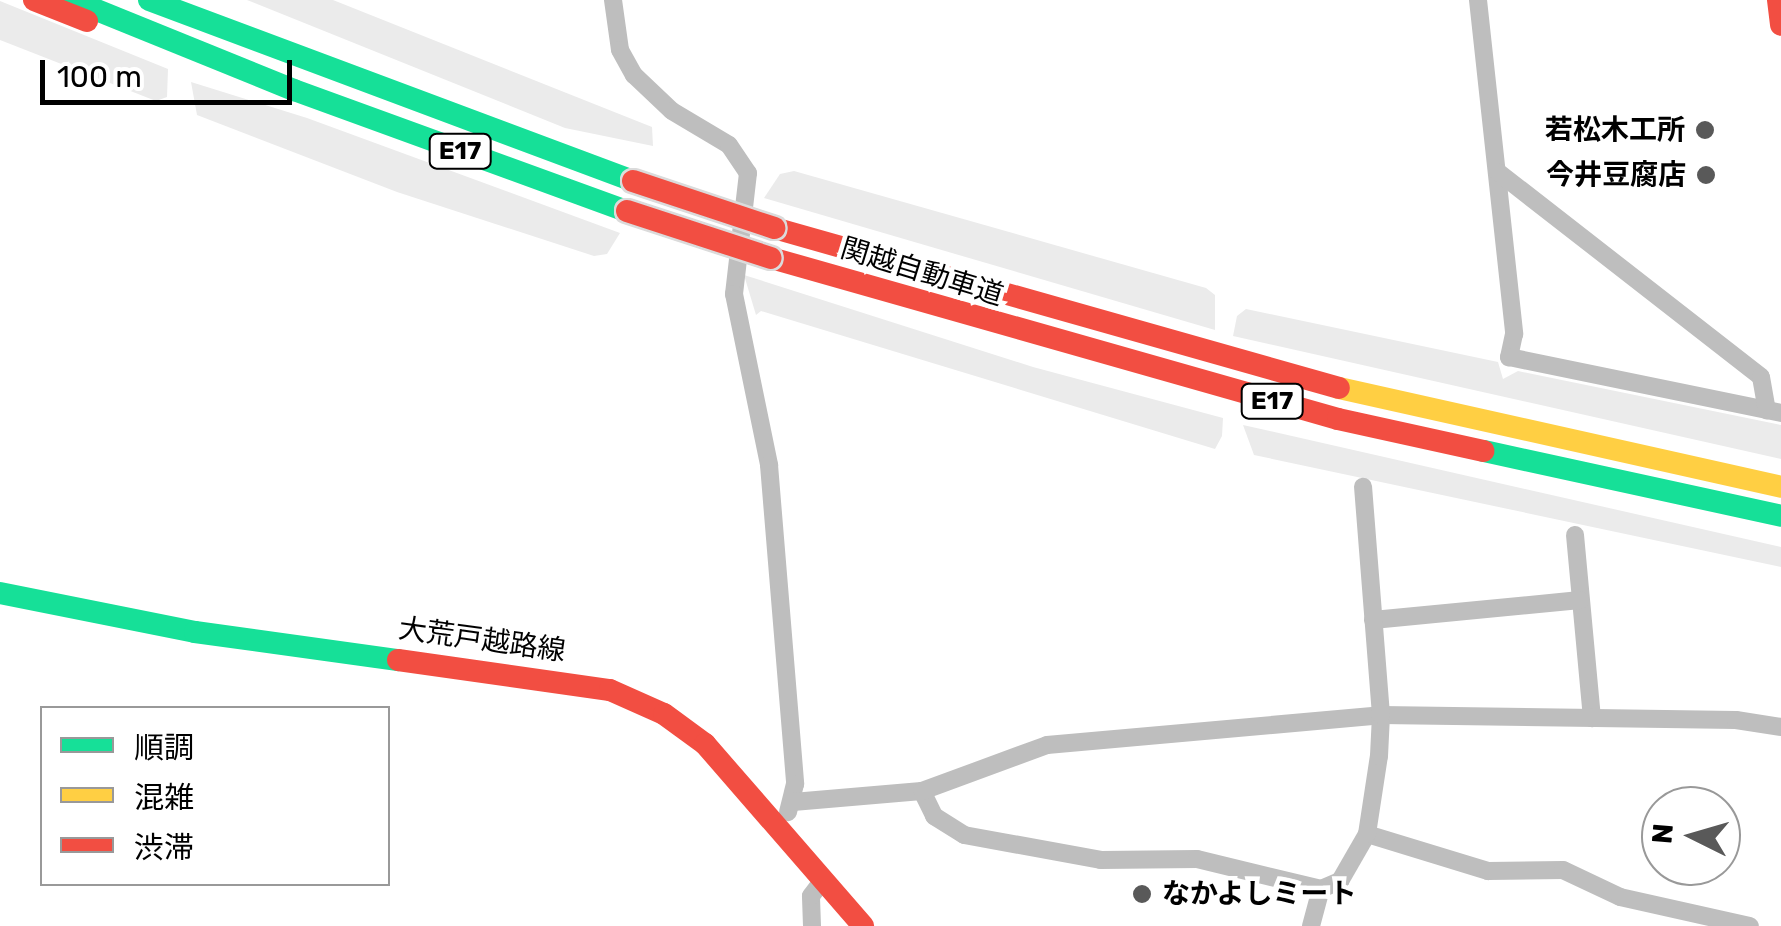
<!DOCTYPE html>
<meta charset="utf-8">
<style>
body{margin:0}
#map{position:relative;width:1781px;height:926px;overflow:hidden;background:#fff;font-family:Rubik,"Noto Sans JP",sans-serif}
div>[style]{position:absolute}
.green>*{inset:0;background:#ebebeb}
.street>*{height:18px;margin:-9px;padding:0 9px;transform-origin:9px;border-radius:9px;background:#bebebe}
.fast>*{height:22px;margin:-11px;padding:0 11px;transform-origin:11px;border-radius:11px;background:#16e098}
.slow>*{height:22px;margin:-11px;padding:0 11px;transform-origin:11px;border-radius:11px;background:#ffcf43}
.jam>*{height:22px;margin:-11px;padding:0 11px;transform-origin:11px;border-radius:11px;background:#f24e42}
.bridges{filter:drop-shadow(2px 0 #dbdbdb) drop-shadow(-2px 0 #dbdbdb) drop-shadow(0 2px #dbdbdb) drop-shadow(0 -2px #dbdbdb)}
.jam-bridge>*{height:22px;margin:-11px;padding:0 11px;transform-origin:11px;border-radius:11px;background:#f24e42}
.dots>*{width:28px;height:28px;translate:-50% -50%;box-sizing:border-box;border:5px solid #fff;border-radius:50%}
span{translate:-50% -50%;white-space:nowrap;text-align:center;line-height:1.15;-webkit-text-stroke:9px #fff;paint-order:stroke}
.shield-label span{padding:2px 8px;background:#fff;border:2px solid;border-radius:8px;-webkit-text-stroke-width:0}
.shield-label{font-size:25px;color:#000;font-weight:700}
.poi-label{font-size:28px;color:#000;font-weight:700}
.right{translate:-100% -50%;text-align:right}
.left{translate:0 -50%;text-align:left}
.street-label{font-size:28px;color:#000}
.legend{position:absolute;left:40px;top:706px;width:350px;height:180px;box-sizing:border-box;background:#fff;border:2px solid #999;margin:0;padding:12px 18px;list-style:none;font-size:30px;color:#000}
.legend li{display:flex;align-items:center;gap:20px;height:50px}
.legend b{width:50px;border:2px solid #999}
.north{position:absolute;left:1641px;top:786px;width:100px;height:100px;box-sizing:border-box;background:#fff;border:2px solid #999;border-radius:50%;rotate:275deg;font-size:28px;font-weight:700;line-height:40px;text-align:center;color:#000}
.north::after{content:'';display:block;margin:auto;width:35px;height:45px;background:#595959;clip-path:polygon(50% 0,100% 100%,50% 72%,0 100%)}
.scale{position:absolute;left:40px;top:60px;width:252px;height:45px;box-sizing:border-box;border:5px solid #000;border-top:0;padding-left:12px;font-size:30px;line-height:35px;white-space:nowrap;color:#000;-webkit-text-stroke:8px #fff;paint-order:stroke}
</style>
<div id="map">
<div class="green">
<div style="clip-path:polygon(247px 0,333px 0,652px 127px,653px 146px,565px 128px)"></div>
<div style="clip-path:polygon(0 1px,168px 69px,167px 97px,156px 101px,0 40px)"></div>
<div style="clip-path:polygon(191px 82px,307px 118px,620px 233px,607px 254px,594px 256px,397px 192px,197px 115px)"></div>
<div style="clip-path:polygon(794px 171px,1206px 288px,1215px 295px,1215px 330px,764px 198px,780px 174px)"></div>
<div style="clip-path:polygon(744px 275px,1033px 367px,1223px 418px,1222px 436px,1215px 449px,761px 311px,756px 315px)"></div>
<div style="clip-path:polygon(1246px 309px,1498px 362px,1503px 379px,1518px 371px,1781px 425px,1781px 459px,1233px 336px,1237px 316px)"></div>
<div style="clip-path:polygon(1243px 425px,1781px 547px,1781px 567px,1254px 455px)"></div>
</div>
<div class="street">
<div style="left:613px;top:0;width:50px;rotate:82deg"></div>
<div style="left:620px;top:50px;width:29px;rotate:61deg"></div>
<div style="left:634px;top:75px;width:52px;rotate:43.5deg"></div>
<div style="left:672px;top:111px;width:66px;rotate:30.8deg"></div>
<div style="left:729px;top:145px;width:34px;rotate:56deg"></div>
<div style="left:748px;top:173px;width:122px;rotate:96.6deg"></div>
<div style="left:734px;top:294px;width:175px;rotate:78.4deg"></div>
<div style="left:769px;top:465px;width:320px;rotate:85.3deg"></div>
<div style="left:795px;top:784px;width:29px;rotate:104deg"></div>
<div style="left:1478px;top:0;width:336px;rotate:83.8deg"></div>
<div style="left:1514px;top:334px;width:24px;rotate:102deg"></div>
<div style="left:1509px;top:357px;width:278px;rotate:11.6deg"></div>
<div style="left:1498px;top:172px;width:333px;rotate:37.9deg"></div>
<div style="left:1761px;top:377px;width:34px;rotate:80deg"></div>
<div style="left:1575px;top:535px;width:184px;rotate:84.7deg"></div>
<div style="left:1373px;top:620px;width:208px;rotate:-5.5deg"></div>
<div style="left:922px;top:791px;width:28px;rotate:64deg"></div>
<div style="left:934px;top:816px;width:36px;rotate:32deg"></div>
<div style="left:964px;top:835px;width:139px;rotate:10.3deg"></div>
<div style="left:1101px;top:860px;width:96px;rotate:-0.6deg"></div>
<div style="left:1197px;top:859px;width:128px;rotate:13.6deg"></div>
<div style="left:793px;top:802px;width:129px;rotate:-4.9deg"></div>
<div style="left:922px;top:791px;width:133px;rotate:-20.2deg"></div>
<div style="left:1047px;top:745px;width:335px;rotate:-5.1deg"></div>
<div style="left:1381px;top:715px;width:355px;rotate:0.8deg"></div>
<div style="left:1736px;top:720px;width:46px;rotate:8.8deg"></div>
<div style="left:1367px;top:834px;width:127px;rotate:17deg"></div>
<div style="left:1488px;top:871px;width:75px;rotate:-0.8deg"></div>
<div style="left:1563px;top:870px;width:63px;rotate:25.3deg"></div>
<div style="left:1620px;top:897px;width:133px;rotate:12.6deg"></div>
<div style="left:812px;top:926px;width:30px;rotate:-92deg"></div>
<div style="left:811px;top:896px;width:21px;rotate:-53deg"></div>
<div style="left:1311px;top:926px;width:38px;rotate:-75deg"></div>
<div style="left:1321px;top:889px;width:21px;rotate:-23deg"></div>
<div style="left:1340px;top:881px;width:54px;rotate:-60.1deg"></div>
<div style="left:1367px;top:834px;width:79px;rotate:-81.3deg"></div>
<div style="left:1379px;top:756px;width:41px;rotate:-87.2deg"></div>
<div style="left:1381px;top:715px;width:229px;rotate:-94.5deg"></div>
</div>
<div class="fast">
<div style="left:72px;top:0;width:240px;rotate:22.1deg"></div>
<div style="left:294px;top:90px;width:354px;rotate:20deg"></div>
<div style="left:149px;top:0;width:517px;rotate:20.5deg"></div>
<div style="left:1484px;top:451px;width:304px;rotate:12.3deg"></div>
<div style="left:0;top:593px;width:199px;rotate:11.3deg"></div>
<div style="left:195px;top:632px;width:205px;rotate:7.9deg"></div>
</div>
<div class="slow">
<div style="left:1339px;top:388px;width:453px;rotate:12.6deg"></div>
</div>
<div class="jam">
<div style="left:34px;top:0;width:57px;rotate:21.6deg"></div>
<div style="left:1778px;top:0;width:25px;rotate:83deg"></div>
<div style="left:774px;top:228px;width:587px;rotate:15.81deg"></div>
<div style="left:771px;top:258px;width:589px;rotate:15.85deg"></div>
<div style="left:1338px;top:419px;width:149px;rotate:12.4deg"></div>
<div style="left:398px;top:660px;width:214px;rotate:8.1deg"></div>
<div style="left:610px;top:690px;width:59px;rotate:24deg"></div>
<div style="left:664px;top:714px;width:51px;rotate:36.2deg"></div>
<div style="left:705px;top:744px;width:241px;rotate:49deg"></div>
</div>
<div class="bridges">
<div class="jam-bridge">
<div style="left:633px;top:181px;width:149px;rotate:18.4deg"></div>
<div style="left:627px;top:211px;width:151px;rotate:18.1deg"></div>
</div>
</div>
<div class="dots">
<div style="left:1705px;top:130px;background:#595959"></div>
<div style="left:1706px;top:175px;background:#595959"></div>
<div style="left:1142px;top:894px;background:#595959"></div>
</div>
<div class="shield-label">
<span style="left:460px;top:151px">E17</span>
<span style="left:1272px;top:401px">E17</span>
</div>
<div class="poi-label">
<span class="right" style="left:1685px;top:130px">若松木工所</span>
<span class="right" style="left:1686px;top:175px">今井豆腐店</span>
<span class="left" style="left:1162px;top:894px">なかよしミート</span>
</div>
<div class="street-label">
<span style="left:922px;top:272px;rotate:17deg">関越自動車道</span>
<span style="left:482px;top:640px;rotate:8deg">大荒戸越路線</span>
</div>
<ul class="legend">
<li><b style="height:12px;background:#16e098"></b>順調</li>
<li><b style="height:12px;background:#ffcf43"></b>混雑</li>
<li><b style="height:12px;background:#f24e42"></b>渋滞</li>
</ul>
<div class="north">N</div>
<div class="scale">100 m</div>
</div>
